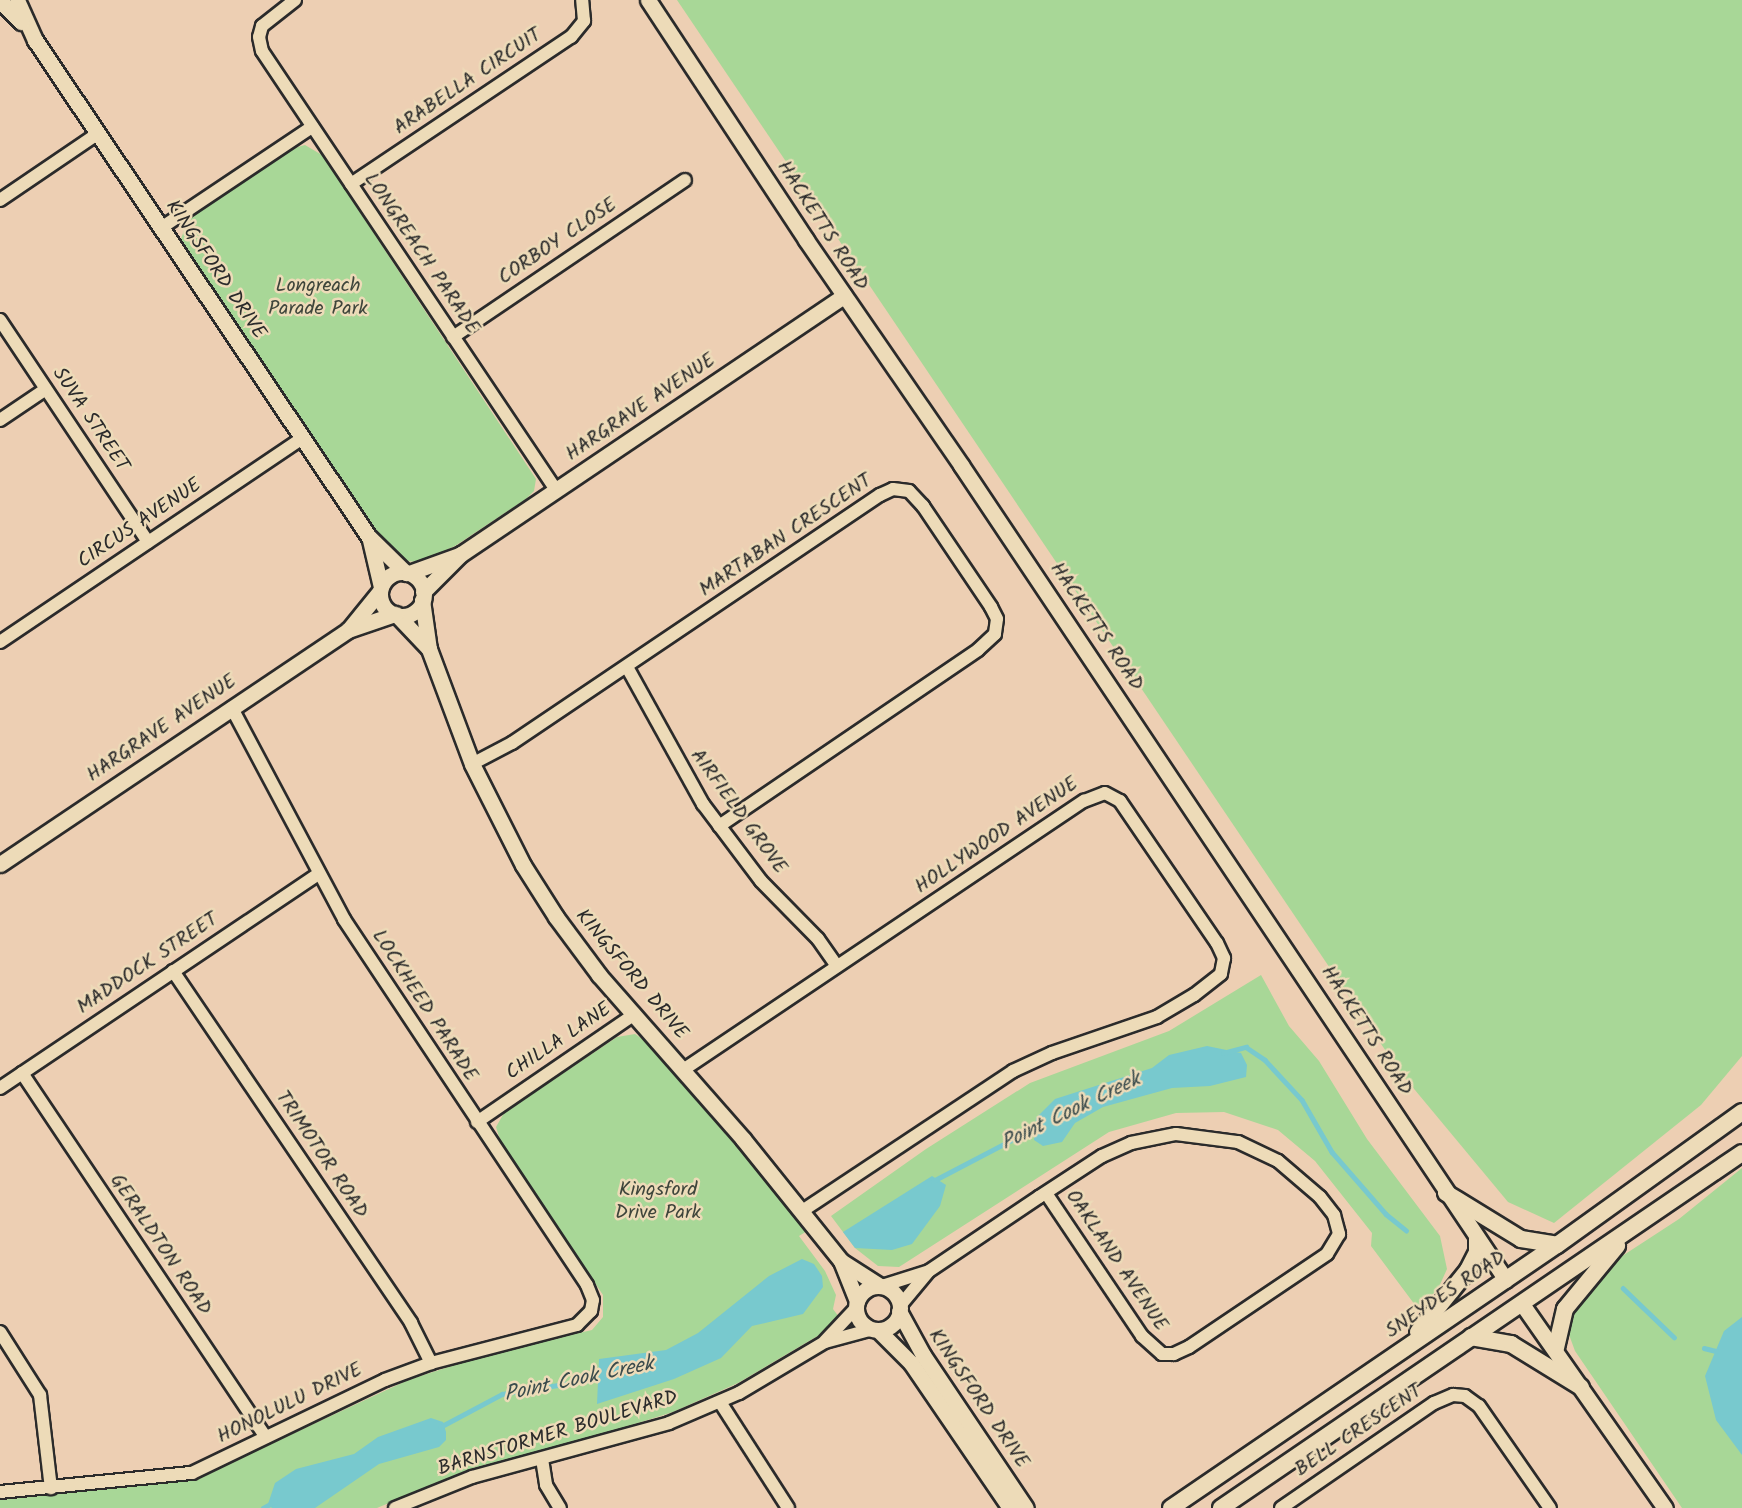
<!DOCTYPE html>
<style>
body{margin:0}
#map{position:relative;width:1742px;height:1508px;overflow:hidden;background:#edcfb3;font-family:Kalam,sans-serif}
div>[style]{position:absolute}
.green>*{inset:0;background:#a8d797}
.water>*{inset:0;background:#78c9ce}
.stream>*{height:4.5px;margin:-2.25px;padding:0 2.25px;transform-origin:2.25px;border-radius:2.25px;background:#78c9ce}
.roads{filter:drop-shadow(2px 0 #2b2b2b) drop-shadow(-2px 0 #2b2b2b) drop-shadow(0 2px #2b2b2b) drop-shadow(0 -2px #2b2b2b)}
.minor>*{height:12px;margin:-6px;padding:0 6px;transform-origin:6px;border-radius:6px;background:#eddbb8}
.tertiary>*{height:15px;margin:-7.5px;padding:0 7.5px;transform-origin:7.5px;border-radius:7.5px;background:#eddbb8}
.tertiary>.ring{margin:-7.5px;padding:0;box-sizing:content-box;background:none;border:15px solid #eddbb8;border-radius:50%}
.secondary>*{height:16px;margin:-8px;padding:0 8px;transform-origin:8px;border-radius:8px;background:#eddbb8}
span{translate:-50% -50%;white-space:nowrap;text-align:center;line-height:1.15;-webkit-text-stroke:5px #eddbb8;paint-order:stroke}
.street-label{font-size:20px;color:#2b2b2b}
.park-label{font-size:20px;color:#3e453b}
.water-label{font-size:21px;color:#3a4b4c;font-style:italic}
</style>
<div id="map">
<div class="green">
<div style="clip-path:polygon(677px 0,1742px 0,1742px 1056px,1701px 1105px,1554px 1223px,1508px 1202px,1400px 1072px)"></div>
<div style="clip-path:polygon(305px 145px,322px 155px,536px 479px,534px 491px,526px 499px,455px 546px,420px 562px,403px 561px,371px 525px,181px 239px,188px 219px,294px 148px)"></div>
<div style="clip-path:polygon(1261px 975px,1289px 1026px,1319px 1061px,1367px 1139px,1440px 1236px,1447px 1269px,1438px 1289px,1418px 1309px,1371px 1246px,1372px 1233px,1315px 1161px,1278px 1130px,1224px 1112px,1176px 1113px,1109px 1132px,899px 1267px,878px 1266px,855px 1248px,831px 1216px,926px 1149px,1030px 1083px,1169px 1031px)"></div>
<div style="clip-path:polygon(635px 1034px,647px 1042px,735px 1142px,807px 1231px,799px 1236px,825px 1271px,836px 1295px,833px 1309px,839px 1317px,821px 1334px,738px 1383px,673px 1412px,597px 1436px,473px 1468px,377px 1508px,0 1508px,0 1500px,193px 1480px,408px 1380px,492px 1353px,592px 1330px,603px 1317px,603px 1295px,501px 1143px,496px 1127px,504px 1113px,617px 1037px)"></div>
<div style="clip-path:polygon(1742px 1168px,1742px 1508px,1682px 1508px,1575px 1351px,1568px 1332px,1569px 1317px,1613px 1262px,1679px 1219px)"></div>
</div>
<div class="water">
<div style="clip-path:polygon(1207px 1046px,1241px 1053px,1247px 1065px,1246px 1077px,1210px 1086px,1172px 1088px,1103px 1107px,1075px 1123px,1062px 1142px,1043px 1146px,1034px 1140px,1036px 1118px,1055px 1099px,1152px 1068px,1169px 1055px)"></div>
<div style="clip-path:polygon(932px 1176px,946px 1185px,940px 1206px,912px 1244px,892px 1250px,855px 1248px,843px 1232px)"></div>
<div style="clip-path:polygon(802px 1259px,814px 1264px,822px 1276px,823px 1287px,803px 1314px,752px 1326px,721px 1358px,674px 1379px,597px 1404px,599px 1359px,666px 1350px,698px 1333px,769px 1276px)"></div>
<div style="clip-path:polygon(1742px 1317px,1742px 1455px,1716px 1420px,1705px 1376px,1724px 1331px)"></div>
<div style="clip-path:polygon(431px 1418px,443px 1422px,446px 1432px,446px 1440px,439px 1447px,379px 1464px,315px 1508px,272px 1508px,268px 1504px,275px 1483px,296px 1469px,354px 1454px,378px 1437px)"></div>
</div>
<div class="stream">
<div style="left:1223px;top:1053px;width:24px;rotate:-15deg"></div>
<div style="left:1246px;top:1047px;width:23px;rotate:34deg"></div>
<div style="left:1265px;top:1060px;width:54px;rotate:47.2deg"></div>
<div style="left:1302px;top:1100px;width:60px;rotate:60deg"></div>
<div style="left:1332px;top:1152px;width:82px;rotate:48.9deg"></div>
<div style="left:1386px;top:1214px;width:26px;rotate:39deg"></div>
<div style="left:933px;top:1181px;width:121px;rotate:-27.6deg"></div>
<div style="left:1623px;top:1288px;width:71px;rotate:43.9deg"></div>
<div style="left:1704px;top:1348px;width:12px;rotate:14deg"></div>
<div style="left:440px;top:1427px;width:70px;rotate:-28deg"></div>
<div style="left:502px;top:1394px;width:101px;rotate:-9.1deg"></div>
<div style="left:263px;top:1508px;width:13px;rotate:-29deg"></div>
</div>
<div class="roads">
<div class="minor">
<div style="left:295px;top:0;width:42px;rotate:141.8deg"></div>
<div style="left:262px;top:26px;width:11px;rotate:105deg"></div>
<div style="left:259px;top:37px;width:14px;rotate:78deg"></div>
<div style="left:262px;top:51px;width:528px;rotate:56.19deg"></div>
<div style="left:351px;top:184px;width:265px;rotate:-33.8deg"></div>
<div style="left:571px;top:37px;width:21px;rotate:-51deg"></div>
<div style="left:584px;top:21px;width:21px;rotate:-95deg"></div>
<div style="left:0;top:200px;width:117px;rotate:-34.2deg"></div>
<div style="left:161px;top:228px;width:182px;rotate:-33.8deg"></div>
<div style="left:0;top:320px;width:267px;rotate:56.3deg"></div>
<div style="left:453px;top:337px;width:280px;rotate:-34.1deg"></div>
<div style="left:0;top:420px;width:55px;rotate:-34deg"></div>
<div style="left:0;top:642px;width:364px;rotate:-34deg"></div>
<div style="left:627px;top:667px;width:157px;rotate:61deg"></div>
<div style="left:703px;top:804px;width:96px;rotate:53deg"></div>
<div style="left:761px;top:881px;width:81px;rotate:45.5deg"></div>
<div style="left:818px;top:939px;width:33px;rotate:55deg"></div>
<div style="left:472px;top:764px;width:45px;rotate:-27.7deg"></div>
<div style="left:512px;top:743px;width:444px;rotate:-34deg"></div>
<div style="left:880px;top:495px;width:14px;rotate:-25deg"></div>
<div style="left:893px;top:489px;width:16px;rotate:7deg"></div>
<div style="left:909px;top:491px;width:21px;rotate:47deg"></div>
<div style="left:923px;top:506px;width:122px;rotate:56deg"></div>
<div style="left:991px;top:607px;width:13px;rotate:63deg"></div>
<div style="left:997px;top:619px;width:15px;rotate:98deg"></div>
<div style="left:995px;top:634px;width:23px;rotate:137deg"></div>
<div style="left:978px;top:650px;width:313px;rotate:145.8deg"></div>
<div style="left:173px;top:971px;width:425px;rotate:55.9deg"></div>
<div style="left:411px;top:1323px;width:45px;rotate:63.4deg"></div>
<div style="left:683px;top:1070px;width:483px;rotate:-33.9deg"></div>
<div style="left:1084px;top:801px;width:22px;rotate:-21deg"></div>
<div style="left:1105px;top:793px;width:17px;rotate:28deg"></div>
<div style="left:1120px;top:801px;width:172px;rotate:55.7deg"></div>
<div style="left:1217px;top:943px;width:17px;rotate:65deg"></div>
<div style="left:1224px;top:958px;width:16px;rotate:101deg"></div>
<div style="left:1221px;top:974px;width:34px;rotate:142deg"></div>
<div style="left:1194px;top:995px;width:43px;rotate:149.3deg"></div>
<div style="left:1157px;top:1017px;width:111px;rotate:161.1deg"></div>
<div style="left:1052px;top:1053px;width:43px;rotate:155.2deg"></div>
<div style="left:1013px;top:1071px;width:253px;rotate:146.4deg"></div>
<div style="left:22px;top:1073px;width:438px;rotate:56.2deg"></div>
<div style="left:0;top:1088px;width:384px;rotate:-33.9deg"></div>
<div style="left:477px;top:1122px;width:189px;rotate:-34.4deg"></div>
<div style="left:882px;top:1286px;width:49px;rotate:-17.7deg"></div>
<div style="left:929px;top:1271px;width:133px;rotate:-33.9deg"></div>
<div style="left:1039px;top:1197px;width:75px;rotate:-33.1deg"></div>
<div style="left:1102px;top:1156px;width:32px;rotate:-24deg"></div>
<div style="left:1131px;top:1143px;width:46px;rotate:-11.3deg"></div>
<div style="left:1176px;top:1134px;width:63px;rotate:7.4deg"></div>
<div style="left:1238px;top:1142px;width:44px;rotate:25.4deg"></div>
<div style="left:1278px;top:1161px;width:55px;rotate:40.6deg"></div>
<div style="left:1320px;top:1197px;width:23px;rotate:52deg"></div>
<div style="left:1334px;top:1215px;width:20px;rotate:75deg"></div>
<div style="left:1339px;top:1234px;width:23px;rotate:121deg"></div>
<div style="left:1327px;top:1254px;width:166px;rotate:146deg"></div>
<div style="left:1189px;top:1347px;width:17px;rotate:155deg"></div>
<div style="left:1174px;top:1354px;width:12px;rotate:180deg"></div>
<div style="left:1162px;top:1354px;width:27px;rotate:-138deg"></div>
<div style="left:1142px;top:1336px;width:172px;rotate:-123.9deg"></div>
<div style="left:899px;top:1307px;width:45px;rotate:-50.4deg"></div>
<div style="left:0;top:1332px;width:75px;rotate:57.6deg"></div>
<div style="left:40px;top:1395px;width:94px;rotate:83.3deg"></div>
<div style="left:825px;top:1341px;width:45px;rotate:-46.8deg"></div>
<div style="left:720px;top:1402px;width:126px;rotate:57.3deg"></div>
<div style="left:542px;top:1459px;width:26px;rotate:81deg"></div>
<div style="left:546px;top:1485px;width:27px;rotate:59deg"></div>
<div style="left:0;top:1492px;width:193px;rotate:-5.7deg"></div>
<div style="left:192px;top:1473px;width:214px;rotate:-25.7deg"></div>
<div style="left:385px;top:1380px;width:49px;rotate:-20.3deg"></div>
<div style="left:431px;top:1363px;width:151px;rotate:-14.6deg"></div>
<div style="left:577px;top:1325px;width:20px;rotate:-45deg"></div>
<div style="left:591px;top:1311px;width:11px;rotate:-80deg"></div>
<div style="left:593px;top:1300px;width:16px;rotate:-112deg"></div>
<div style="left:587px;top:1285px;width:439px;rotate:-123.6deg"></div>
<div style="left:344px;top:919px;width:239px;rotate:-118deg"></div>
<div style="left:395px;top:1508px;width:83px;rotate:-21.9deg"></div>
<div style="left:472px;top:1477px;width:204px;rotate:-15.3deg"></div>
<div style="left:669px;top:1423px;width:76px;rotate:-23.2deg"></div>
<div style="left:739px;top:1393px;width:100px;rotate:-30.7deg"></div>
<div style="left:825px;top:1342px;width:50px;rotate:-15.2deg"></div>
<div style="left:1281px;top:1508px;width:186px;rotate:-34.5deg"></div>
<div style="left:1434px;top:1403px;width:21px;rotate:-23deg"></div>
<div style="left:1453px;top:1395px;width:12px;rotate:5deg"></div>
<div style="left:1465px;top:1396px;width:17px;rotate:36deg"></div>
<div style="left:1479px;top:1406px;width:124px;rotate:55.2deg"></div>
</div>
<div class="tertiary">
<div style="left:17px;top:0;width:44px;rotate:65.8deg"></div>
<div style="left:35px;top:40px;width:599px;rotate:56.1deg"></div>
<div style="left:369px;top:537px;width:52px;rotate:44.2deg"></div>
<div style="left:648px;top:0;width:287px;rotate:56.6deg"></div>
<div style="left:806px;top:240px;width:273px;rotate:55.4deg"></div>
<div style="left:961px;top:465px;width:980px;rotate:56.23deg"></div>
<div style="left:0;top:1px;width:30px;rotate:45deg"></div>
<div style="left:370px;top:540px;width:48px;rotate:76.8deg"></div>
<div class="ring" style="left:380px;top:572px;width:29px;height:29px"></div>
<div style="left:409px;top:573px;width:53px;rotate:-19.8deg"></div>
<div style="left:423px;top:592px;width:54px;rotate:-45deg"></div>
<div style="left:461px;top:554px;width:462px;rotate:-34deg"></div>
<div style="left:422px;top:600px;width:49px;rotate:81.9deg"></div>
<div style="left:429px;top:649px;width:123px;rotate:69.5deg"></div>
<div style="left:472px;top:764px;width:113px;rotate:63.2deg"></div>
<div style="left:523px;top:865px;width:62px;rotate:57.6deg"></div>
<div style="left:556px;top:917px;width:72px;rotate:53.4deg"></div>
<div style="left:599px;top:975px;width:218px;rotate:48.7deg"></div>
<div style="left:743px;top:1139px;width:156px;rotate:51.2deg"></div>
<div style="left:841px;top:1261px;width:46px;rotate:32.7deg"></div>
<div style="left:397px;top:615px;width:47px;rotate:46.7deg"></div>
<div style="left:350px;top:628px;width:48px;rotate:-51deg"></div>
<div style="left:0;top:864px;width:419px;rotate:-33.9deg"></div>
<div style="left:348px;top:630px;width:50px;rotate:-18.8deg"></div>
<div style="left:841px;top:1261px;width:43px;rotate:68.2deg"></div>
<div class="ring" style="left:856px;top:1286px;width:29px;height:29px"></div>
<div style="left:1522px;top:1304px;width:249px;rotate:55deg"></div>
<div style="left:899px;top:1311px;width:50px;rotate:61.4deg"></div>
<div style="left:923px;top:1355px;width:184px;rotate:56.1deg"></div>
<div style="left:878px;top:1330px;width:47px;rotate:45deg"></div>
<div style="left:911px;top:1363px;width:176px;rotate:55.7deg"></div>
</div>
<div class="secondary">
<div style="left:1446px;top:1193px;width:88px;rotate:31.5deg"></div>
<div style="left:1521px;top:1239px;width:36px;rotate:9deg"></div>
<div style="left:1418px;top:1332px;width:80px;rotate:-51.1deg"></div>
<div style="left:1468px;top:1270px;width:20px;rotate:-63deg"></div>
<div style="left:1477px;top:1252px;width:13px;rotate:-90deg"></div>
<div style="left:1471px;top:1337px;width:41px;rotate:9.9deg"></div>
<div style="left:1511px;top:1344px;width:82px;rotate:31.6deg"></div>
<div style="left:1556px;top:1348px;width:40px;rotate:-77deg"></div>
<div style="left:1565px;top:1309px;width:82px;rotate:-50.5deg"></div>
<div style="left:1171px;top:1508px;width:467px;rotate:-34.3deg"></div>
<div style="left:1557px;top:1245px;width:228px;rotate:-35.7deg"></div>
<div style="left:1221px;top:1508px;width:630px;rotate:-34.27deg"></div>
</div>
</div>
<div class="street-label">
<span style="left:468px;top:82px;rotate:-34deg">ARABELLA CIRCUIT</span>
<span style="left:822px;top:226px;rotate:57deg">HACKETTS ROAD</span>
<span style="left:558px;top:242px;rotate:-34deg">CORBOY CLOSE</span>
<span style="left:421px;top:254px;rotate:56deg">LONGREACH PARADE</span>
<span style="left:215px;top:270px;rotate:56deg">KINGSFORD DRIVE</span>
<span style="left:641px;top:408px;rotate:-34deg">HARGRAVE AVENUE</span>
<span style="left:90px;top:420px;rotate:56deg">SUVA STREET</span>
<span style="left:140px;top:524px;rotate:-34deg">CIRCUS AVENUE</span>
<span style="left:786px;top:536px;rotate:-34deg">MARTABAN CRESCENT</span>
<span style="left:1096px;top:627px;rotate:56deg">HACKETTS ROAD</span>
<span style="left:162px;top:729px;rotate:-34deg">HARGRAVE AVENUE</span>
<span style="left:738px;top:812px;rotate:54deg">AIRFIELD GROVE</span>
<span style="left:997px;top:836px;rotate:-34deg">HOLLYWOOD AVENUE</span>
<span style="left:148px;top:964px;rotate:-34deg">MADDOCK STREET</span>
<span style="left:631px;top:975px;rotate:50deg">KINGSFORD DRIVE</span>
<span style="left:424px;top:1006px;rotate:57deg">LOCKHEED PARADE</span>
<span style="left:1366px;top:1031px;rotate:57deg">HACKETTS ROAD</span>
<span style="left:559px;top:1042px;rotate:-34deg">CHILLA LANE</span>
<span style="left:321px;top:1155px;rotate:56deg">TRIMOTOR ROAD</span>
<span style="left:160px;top:1245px;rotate:56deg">GERALDTON ROAD</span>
<span style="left:1116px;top:1261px;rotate:56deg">OAKLAND AVENUE</span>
<span style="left:1446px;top:1295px;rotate:-34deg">SNEYDES ROAD</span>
<span style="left:978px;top:1399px;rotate:56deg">KINGSFORD DRIVE</span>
<span style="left:290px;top:1404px;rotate:-26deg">HONOLULU DRIVE</span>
<span style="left:1359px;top:1431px;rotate:-34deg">BELL CRESCENT</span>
<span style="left:558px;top:1434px;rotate:-17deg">BARNSTORMER BOULEVARD</span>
</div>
<div class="park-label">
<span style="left:318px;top:298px">Longreach<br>Parade Park</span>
<span style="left:658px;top:1202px">Kingsford<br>Drive Park</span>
</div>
<div class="water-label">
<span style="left:1071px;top:1112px;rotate:-26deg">Point Cook Creek</span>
<span style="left:579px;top:1380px;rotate:-12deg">Point Cook Creek</span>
</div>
</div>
